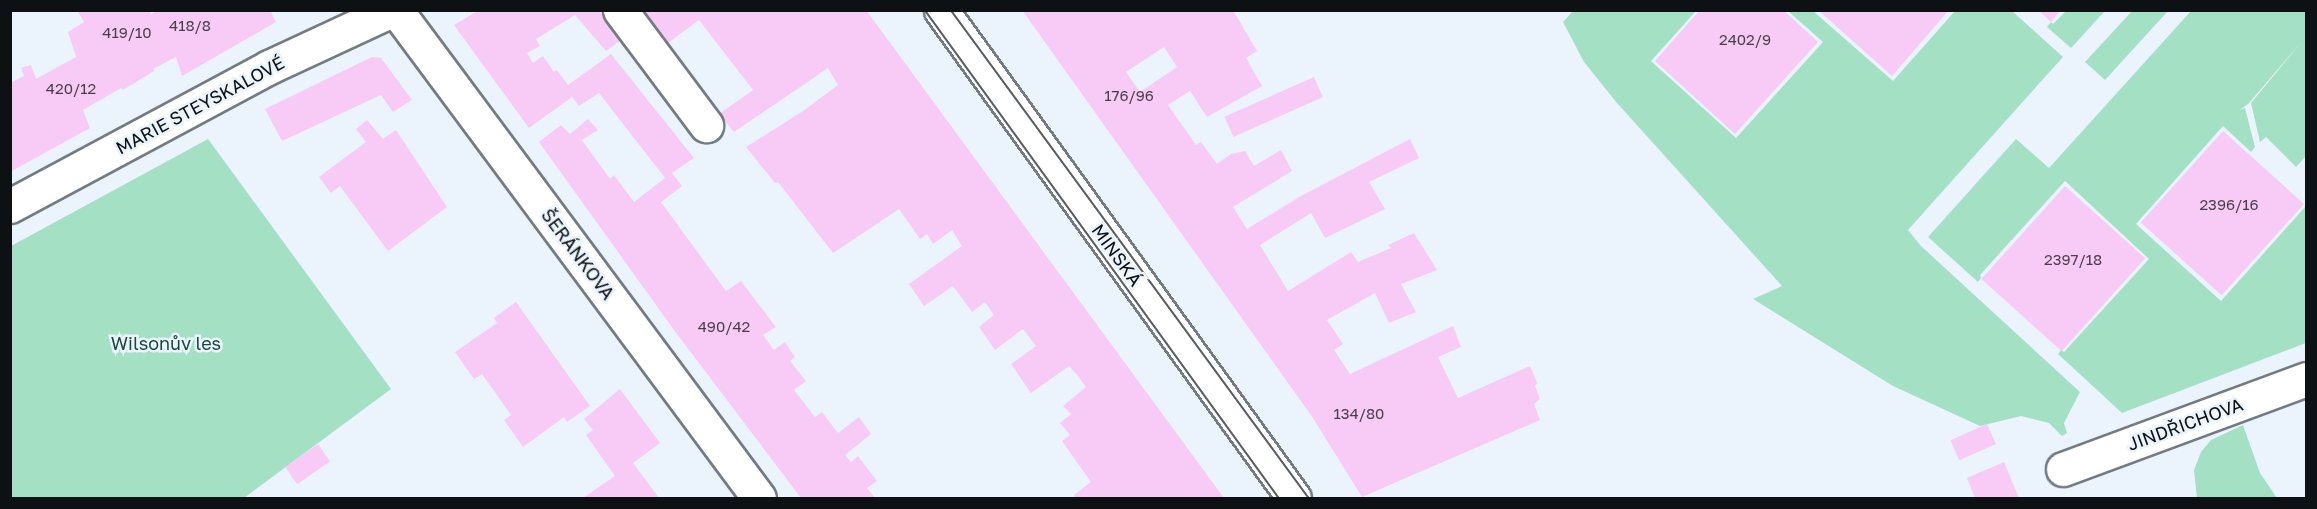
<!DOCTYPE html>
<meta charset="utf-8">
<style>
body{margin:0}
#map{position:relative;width:2317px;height:509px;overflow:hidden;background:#ebf4fd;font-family:"Golos Text",sans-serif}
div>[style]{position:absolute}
.green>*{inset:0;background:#a4e0c4}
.building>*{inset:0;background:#f8caf6;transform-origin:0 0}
.roads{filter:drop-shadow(2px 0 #737b83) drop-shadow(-2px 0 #737b83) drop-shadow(0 2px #737b83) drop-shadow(0 -2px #737b83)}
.street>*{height:33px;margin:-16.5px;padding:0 16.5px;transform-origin:16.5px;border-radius:16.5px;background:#fff}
.secondary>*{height:33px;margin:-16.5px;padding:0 16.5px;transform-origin:16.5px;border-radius:16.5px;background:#fff}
.tram>*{height:1.5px;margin:-0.75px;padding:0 0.75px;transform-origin:0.75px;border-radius:0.75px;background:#585e62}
span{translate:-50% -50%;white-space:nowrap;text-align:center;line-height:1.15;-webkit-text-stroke:5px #ebf4fd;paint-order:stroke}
.number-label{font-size:15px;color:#483f4c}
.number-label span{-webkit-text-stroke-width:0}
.street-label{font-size:18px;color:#0d1113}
.park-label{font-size:18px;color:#184b37}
.frame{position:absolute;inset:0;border:12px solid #0d1113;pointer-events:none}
</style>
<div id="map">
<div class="green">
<div style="clip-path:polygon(2133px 10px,2168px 11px,2105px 80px,2085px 62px)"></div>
<div style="clip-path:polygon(1573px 11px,1696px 11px,1651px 61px,1736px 138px,1823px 42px,1788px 11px,1813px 11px,1893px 81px,1955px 11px,2012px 11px,2063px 57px,1908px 230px,1921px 246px,2080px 392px,2064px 423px,2067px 433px,2062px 436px,2049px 423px,2021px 416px,1980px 426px,1893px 386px,1753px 299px,1782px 286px,1617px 103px,1584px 62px,1563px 22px)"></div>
<div style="clip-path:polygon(2066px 11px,2066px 10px,2105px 11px,2071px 48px,2047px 27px,2051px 22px,2053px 24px)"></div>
<div style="clip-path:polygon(2191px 11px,2306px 11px,2306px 156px,2296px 167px,2266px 137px,2260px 142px,2251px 103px,2303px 40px,2249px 103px,2240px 110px,2245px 108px,2255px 147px,2251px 152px,2223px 126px,2136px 224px,2221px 301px,2306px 206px,2306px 343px,2122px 413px,2058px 354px,2061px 350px,2064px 352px,2149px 259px,2065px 181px,1980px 275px,1981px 278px,1978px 282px,1928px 237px,2016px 139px,2049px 168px)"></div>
<div style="clip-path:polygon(208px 139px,391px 389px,244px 498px,11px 498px,11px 246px)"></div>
<div style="clip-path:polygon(2243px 425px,2260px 473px,2277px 498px,2197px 498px,2194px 470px,2201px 452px,2211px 440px)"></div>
</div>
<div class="building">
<div style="clip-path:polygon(77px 10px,150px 10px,151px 14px,158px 10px,270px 10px,276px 22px,182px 76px,176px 57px,153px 69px,154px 71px,123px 90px,121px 88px,83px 110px,90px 128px,10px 172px,10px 83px,24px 76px,21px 68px,31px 65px,36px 79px,76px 57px,68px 32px,84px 22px)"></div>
<div style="clip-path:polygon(479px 10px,605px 10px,628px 35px,606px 51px,575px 15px,536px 39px,540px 46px,527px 53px,533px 63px,543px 56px,554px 72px,557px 70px,568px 85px,611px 54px,694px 158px,672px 173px,682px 186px,661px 202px,726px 291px,741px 281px,776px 327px,763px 335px,774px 350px,785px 342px,795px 357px,790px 361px,806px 381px,794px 390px,815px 417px,822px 412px,838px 433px,859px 417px,871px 434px,845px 455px,851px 462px,858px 456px,877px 481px,867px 488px,875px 498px,801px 498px,674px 330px,539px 142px,561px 125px,570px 134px,588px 119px,598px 130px,582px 140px,610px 179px,614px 175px,634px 202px,665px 178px,599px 93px,579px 106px,572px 97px,529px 128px,454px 25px)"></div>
<div style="clip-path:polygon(647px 10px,866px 10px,1224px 498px,1076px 498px,1074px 495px,1091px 482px,1062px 441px,1070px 435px,1060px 423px,1071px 414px,1063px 406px,1086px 387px,1077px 375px,1069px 366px,1031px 393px,1011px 364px,1036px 346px,1023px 329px,995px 350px,979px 327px,994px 315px,985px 302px,972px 312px,953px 286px,924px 306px,909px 284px,962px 246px,952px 230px,933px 244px,927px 234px,920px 239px,899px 209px,833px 253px,778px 182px,775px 183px,746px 147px,803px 111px,838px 85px,828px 68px,734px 132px,719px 114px,753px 90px,699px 20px,664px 46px,640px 16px)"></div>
<div style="clip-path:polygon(evenodd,1022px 10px,1233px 10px,1257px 51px,1246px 58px,1262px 86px,1207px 117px,1190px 91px,1168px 105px,1196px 145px,1201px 142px,1217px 164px,1231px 154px,1245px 151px,1254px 166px,1281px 150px,1292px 171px,1233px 207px,1247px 229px,1301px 196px,1410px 139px,1419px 158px,1369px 182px,1385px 209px,1325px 238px,1311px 213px,1260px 245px,1288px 291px,1351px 252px,1358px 262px,1391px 248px,1388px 245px,1414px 233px,1437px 270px,1401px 284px,1416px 312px,1389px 323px,1375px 293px,1327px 320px,1343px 344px,1334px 350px,1350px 374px,1453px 326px,1461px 347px,1438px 357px,1458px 398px,1530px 366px,1537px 383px,1535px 386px,1540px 399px,1534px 404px,1540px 420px,1362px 497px,1313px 418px,1022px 10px,1164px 47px,1177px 67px,1140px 92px,1126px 72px,1164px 47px)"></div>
<div style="clip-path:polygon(1700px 10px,1783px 10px,1818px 42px,1735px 134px,1655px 61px)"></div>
<div style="clip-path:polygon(1818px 10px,1949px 10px,1892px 76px)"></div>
<div style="clip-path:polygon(2038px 10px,2061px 10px,2051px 22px)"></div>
<div style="clip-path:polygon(372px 57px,381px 58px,412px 100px,393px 112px,381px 95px,282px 141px,265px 109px)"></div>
<div style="left:1314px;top:77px;width:22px;height:98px;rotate:66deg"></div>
<div style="clip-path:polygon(367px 120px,383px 139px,396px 130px,447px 207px,388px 251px,340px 186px,331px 193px,319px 177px,366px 142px,356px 129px)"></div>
<div style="left:2223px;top:131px;width:109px;height:123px;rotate:42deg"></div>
<div style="left:2065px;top:186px;width:108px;height:125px;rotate:42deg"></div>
<div style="clip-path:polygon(516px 302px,590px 406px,567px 422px,564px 417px,523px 447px,504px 420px,511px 415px,482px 374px,474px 379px,455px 352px,497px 323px,494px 318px)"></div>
<div style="clip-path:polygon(620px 389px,660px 443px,633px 463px,659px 498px,583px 498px,615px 476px,586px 435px,593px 430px,584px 419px)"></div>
<div style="left:1987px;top:424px;width:22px;height:40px;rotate:66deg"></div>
<div style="left:318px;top:444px;width:21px;height:40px;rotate:55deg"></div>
<div style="clip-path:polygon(2004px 462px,2019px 498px,1975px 498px,1967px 478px)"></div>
</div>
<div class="roads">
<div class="street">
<div style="left:396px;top:10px;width:608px;rotate:53.36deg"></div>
<div style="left:620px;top:10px;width:144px;rotate:53.2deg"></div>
<div style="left:10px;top:206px;width:294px;rotate:-28.2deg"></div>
<div style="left:269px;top:67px;width:136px;rotate:-24.9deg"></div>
<div style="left:2063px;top:469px;width:259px;rotate:-20.3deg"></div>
</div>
<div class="secondary">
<div style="left:941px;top:10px;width:602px;rotate:54.12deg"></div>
</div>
</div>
<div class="tram">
<div style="left:925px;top:10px;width:603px;rotate:54.04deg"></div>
<div style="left:951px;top:10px;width:605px;rotate:53.74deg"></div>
</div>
<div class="number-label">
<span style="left:190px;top:26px">418/8</span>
<span style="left:127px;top:33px">419/10</span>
<span style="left:1745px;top:40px">2402/9</span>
<span style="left:71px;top:89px">420/12</span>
<span style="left:1129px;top:96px">176/96</span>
<span style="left:2229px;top:205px">2396/16</span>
<span style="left:2073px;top:260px">2397/18</span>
<span style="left:724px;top:327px">490/42</span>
<span style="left:1359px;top:414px">134/80</span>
</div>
<div class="street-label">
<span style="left:200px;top:105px;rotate:-28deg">MARIE STEYSKALOVÉ</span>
<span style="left:578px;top:254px;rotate:53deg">ŠERÁNKOVA</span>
<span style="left:1117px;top:255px;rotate:54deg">MINSKÁ</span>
<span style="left:2185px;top:424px;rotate:-20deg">JINDŘICHOVA</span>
</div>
<div class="park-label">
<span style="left:166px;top:343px">Wilsonův les</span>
</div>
<div class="frame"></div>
</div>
